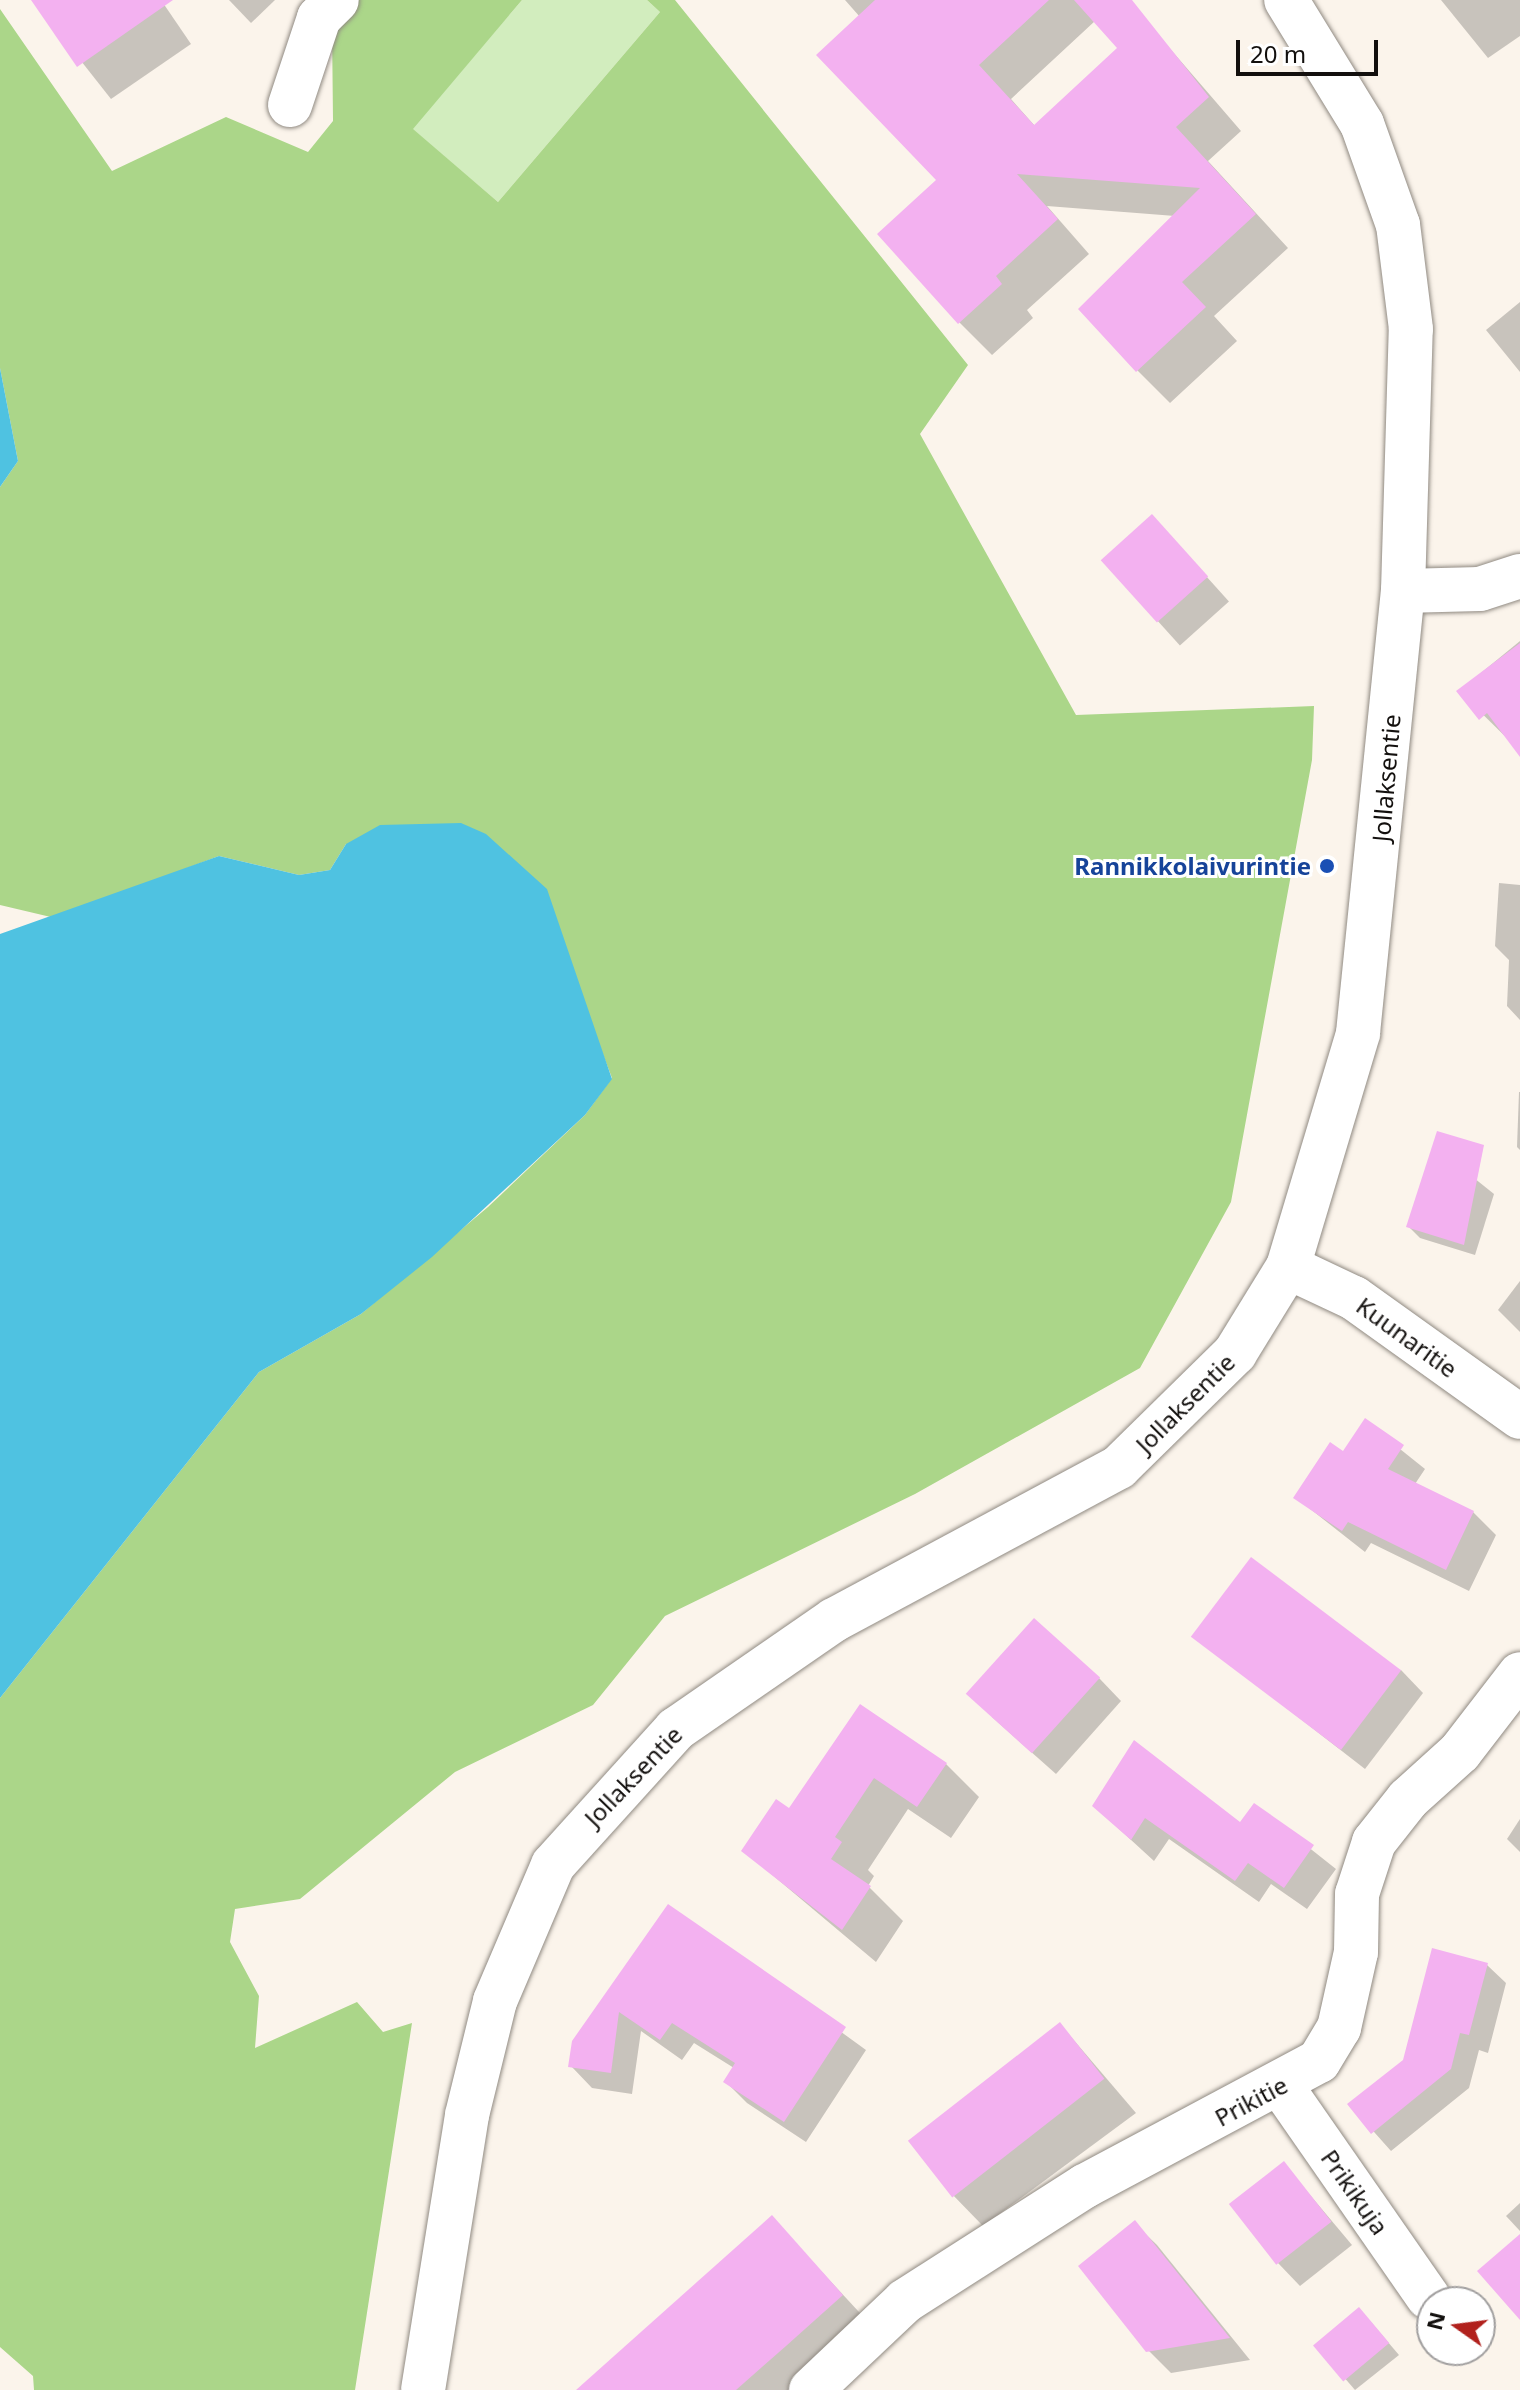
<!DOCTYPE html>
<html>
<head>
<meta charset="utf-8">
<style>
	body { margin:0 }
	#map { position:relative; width:1520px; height:2390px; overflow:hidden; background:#fbf4eb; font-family:"Noto Sans",sans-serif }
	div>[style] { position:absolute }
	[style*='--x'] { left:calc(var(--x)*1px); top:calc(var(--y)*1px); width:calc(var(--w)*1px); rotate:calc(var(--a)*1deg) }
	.green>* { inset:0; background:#d2edbe }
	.forest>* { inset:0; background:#abd689 }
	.water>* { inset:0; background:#4fc2e1 }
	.shadow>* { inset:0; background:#0003; transform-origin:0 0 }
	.building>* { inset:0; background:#f3b1f0; transform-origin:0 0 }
	.roads { filter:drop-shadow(0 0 2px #908a82) drop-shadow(0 0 2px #908a82) }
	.minor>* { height:44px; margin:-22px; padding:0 22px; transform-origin:22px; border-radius:22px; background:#fff }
	.major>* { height:44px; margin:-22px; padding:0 22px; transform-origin:22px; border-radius:22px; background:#fff }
	.dots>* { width:22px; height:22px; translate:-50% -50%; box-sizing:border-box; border:4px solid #fff; border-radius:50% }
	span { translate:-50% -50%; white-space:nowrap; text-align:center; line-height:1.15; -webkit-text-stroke:6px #fff; paint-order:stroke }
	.street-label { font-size:24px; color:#13100e }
	.transit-label { font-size:24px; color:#164399; font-weight:700 }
	.right { translate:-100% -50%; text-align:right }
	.north { position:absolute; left:1416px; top:2286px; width:80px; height:80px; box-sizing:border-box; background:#fff; border:2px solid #a19f9f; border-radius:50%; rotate:284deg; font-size:22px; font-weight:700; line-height:32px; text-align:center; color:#13100e }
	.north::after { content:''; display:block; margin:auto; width:28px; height:36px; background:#b1211d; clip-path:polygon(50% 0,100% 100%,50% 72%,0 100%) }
	.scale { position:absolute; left:1236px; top:40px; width:142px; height:36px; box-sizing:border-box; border:4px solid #13100e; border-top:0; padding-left:10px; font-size:24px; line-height:28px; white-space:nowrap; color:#13100e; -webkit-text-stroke:6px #fff; paint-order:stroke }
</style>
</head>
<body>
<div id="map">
	<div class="green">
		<div style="clip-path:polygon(522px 0,647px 0,660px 12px,498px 202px,412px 129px)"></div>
	</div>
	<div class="forest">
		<div style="clip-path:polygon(359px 0,522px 0,413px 129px,498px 202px,660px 12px,647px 0,675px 0,968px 365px,920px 434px,1076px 715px,1314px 706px,1312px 760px,1231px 1202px,1140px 1368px,915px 1494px,665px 1616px,593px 1705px,455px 1772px,300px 1899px,235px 1909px,230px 1942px,259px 1996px,255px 2048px,357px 2002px,383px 2032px,412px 2023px,355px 2390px,34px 2390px,33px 2376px,0 2347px,0 1698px,259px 1372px,361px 1314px,488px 1207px,585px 1115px,612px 1078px,588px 1015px,346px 844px,330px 870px,299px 875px,219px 856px,55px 918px,0 905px,0 487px,18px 461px,0 368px,0 9px,112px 171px,226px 117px,308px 152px,333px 121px,332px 27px)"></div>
	</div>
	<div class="water">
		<div style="clip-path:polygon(0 368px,18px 461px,0 487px)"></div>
		<div style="clip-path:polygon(461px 823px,486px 834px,547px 889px,612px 1079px,585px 1115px,432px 1257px,361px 1314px,259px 1372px,0 1698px,0 934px,219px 856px,299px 875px,330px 870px,346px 844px,380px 825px)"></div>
	</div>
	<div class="shadow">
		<div style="clip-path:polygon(33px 0,161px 0,191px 44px,111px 99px)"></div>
		<div style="clip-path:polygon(229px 0,275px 0,251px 23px)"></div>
		<div style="clip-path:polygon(evenodd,845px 0,1128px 0,1241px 131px,1208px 161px,1288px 248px,1214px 316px,1237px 341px,1170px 403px,1137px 370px,1175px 216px,1047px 206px,1089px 254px,1027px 310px,1033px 318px,992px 355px,959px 322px,939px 180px,860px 17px,845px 0,1095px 21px,1119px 48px,1035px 126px,1011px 99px,1095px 21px)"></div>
		<div style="clip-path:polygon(1441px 0,1520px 0,1520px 36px,1488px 58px)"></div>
		<div style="clip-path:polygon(1520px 302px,1520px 372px,1486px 330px)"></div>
		<div style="left:1152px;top:516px;width:115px;height:66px;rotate:48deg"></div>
		<div style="clip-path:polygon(1520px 641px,1520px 751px,1459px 691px)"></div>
		<div style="clip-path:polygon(1499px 883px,1520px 885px,1520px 1020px,1507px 1006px,1509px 960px,1495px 946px)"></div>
		<div style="clip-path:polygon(1519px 1092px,1520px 1092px,1520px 1150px,1517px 1147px)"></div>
		<div style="clip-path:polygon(1434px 1146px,1494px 1194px,1475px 1255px,1420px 1238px,1409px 1227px)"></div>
		<div style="clip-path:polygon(1520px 1281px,1520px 1332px,1498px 1310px)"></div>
		<div style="clip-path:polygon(1365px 1421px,1425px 1469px,1415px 1484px,1473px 1512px,1496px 1535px,1469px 1591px,1371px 1543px,1365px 1552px,1295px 1497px,1343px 1453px)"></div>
		<div style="clip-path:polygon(1200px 1641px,1401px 1670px,1423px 1693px,1365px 1769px)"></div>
		<div style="clip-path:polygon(1099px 1678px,1121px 1701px,1056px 1774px,992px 1717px)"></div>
		<div style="clip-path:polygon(860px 1707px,946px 1764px,979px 1797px,951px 1838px,908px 1809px,868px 1870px,874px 1876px,868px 1886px,903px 1921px,876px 1962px,744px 1851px,790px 1810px)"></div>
		<div style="clip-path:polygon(1255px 1805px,1336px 1869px,1307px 1909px,1271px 1884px,1259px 1902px,1169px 1839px,1154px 1861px,1094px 1806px,1241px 1825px)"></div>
		<div style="clip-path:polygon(1520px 1819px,1520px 1852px,1507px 1839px)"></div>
		<div style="clip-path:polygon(669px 1907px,866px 2050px,806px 2142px,747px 2103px,725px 2081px,734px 2068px,694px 2043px,682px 2060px,641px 2031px,632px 2094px,592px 2088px,571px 2066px)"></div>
		<div style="clip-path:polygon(1487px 1965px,1506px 1983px,1488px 2053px,1479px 2050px,1469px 2088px,1391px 2151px,1350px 2105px,1405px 2061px)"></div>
		<div style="clip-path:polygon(1060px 2024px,1136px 2113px,983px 2226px,950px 2192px)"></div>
		<div style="clip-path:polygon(1284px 2164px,1352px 2245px,1300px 2286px,1278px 2263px)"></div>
		<div style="clip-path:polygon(1520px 2203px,1520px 2231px,1506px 2216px)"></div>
		<div style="clip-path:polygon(772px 2218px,884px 2339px,826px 2390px,580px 2390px)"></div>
		<div style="clip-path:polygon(1134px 2223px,1157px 2245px,1250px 2360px,1171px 2373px,1148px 2350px)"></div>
		<div style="clip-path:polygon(1370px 2321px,1399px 2355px,1355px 2390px,1317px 2346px)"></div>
	</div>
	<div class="building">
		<div style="clip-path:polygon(31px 0,173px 0,77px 67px)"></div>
		<div style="clip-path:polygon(875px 0,1049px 0,979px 65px,1034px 125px,1117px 48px,1074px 0,1132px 0,1209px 97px,1176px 127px,1256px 214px,1182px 282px,1206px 307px,1136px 372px,1078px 309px,1200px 188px,1017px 174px,1058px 219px,996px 276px,1002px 284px,958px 324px,877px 234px,936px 180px,816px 55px)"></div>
		<div style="left:1152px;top:514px;width:84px;height:69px;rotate:48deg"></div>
		<div style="clip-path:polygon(1520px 643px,1520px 757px,1487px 713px,1479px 720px,1456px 691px)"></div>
		<div style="clip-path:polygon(1437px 1131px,1484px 1145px,1464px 1245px,1406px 1227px)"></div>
		<div style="clip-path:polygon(1365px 1418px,1404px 1445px,1388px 1469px,1474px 1511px,1446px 1570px,1348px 1522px,1342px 1531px,1293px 1498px,1330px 1442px,1343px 1451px)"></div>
		<div style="left:1251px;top:1557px;width:188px;height:100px;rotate:37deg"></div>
		<div style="left:1034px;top:1618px;width:89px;height:102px;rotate:42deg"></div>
		<div style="clip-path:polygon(860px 1704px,947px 1763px,917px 1807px,874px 1778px,835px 1837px,842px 1842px,831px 1859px,871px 1886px,842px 1930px,741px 1851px,776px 1799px,789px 1808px)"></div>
		<div style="clip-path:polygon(1134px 1740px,1240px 1822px,1254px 1803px,1314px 1845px,1284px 1888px,1248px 1863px,1235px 1881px,1145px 1818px,1131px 1840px,1092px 1806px)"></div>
		<div style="clip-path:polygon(668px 1904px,846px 2027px,784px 2122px,723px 2082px,735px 2063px,672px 2023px,660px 2040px,619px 2012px,611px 2073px,568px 2067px,572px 2041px)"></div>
		<div style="clip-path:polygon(1432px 1948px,1488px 1963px,1469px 2035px,1460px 2033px,1451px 2069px,1371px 2134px,1347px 2104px,1403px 2060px)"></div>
		<div style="left:1060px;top:2022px;width:72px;height:193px;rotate:52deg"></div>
		<div style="left:1284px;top:2161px;width:77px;height:70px;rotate:52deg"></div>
		<div style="clip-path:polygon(772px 2215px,843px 2295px,786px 2346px,736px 2390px,576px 2390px)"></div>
		<div style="clip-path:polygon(1135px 2220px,1230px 2338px,1146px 2352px,1078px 2266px)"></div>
		<div style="clip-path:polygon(1520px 2234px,1520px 2320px,1477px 2271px)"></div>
		<div style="left:1359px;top:2307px;width:47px;height:60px;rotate:50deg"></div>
	</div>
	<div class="roads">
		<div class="minor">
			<div style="--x:290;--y:105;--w:92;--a:-71.6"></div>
			<div style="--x:319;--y:18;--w:25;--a:-45"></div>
			<div style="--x:1403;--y:591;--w:77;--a:-1.5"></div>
			<div style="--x:1480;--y:589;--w:42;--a:-18"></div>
			<div style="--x:1288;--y:1267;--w:73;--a:25.2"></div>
			<div style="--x:1354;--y:1298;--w:204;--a:35.6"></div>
			<div style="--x:1282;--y:2087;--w:256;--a:55.2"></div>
			<div style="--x:811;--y:2390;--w:129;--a:-43.4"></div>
			<div style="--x:905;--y:2301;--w:214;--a:-32.6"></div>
			<div style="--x:1085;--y:2186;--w:265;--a:-28.1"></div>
			<div style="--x:1319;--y:2061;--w:39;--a:-59"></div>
			<div style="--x:1339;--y:2028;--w:78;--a:-77.4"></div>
			<div style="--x:1356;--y:1952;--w:58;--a:-89"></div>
			<div style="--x:1357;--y:1894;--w:55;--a:-71.9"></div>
			<div style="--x:1374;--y:1842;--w:55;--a:-51.7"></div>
			<div style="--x:1408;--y:1799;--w:70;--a:-42.1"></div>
			<div style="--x:1460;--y:1752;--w:98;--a:-52.4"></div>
		</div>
		<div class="major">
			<div style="--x:423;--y:2390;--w:278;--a:-80.9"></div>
			<div style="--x:467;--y:2115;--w:117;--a:-76.2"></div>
			<div style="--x:495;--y:2001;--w:148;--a:-66.9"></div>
			<div style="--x:553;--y:1865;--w:183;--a:-47.9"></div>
			<div style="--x:676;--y:1729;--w:192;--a:-34.6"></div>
			<div style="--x:834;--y:1620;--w:323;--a:-28.2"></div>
			<div style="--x:1119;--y:1467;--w:163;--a:-44.5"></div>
			<div style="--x:1235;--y:1353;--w:101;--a:-58.4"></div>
			<div style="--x:1288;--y:1267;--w:244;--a:-73.3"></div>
			<div style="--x:1358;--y:1033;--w:444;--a:-84.2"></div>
			<div style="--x:1403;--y:591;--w:262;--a:-88.3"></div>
			<div style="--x:1411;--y:329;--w:105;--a:-97.1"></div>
			<div style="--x:1398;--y:225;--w:107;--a:-109.6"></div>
			<div style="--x:1362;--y:124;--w:145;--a:-121.5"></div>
		</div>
	</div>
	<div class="dots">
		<div style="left:1327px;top:866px;background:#1a4fb4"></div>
	</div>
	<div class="street-label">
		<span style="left:1386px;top:778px;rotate:-85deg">Jollaksentie</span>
		<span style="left:1407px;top:1337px;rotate:36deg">Kuunaritie</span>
		<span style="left:1185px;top:1403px;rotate:-45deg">Jollaksentie</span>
		<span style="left:633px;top:1776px;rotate:-46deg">Jollaksentie</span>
		<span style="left:1251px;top:2101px;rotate:-28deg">Prikitie</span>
		<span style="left:1355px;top:2192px;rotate:55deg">Prikikuja</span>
	</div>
	<div class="transit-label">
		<span class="right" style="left:1311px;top:866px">Rannikkolaivurintie</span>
	</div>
	<div class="north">N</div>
	<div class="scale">20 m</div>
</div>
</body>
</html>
